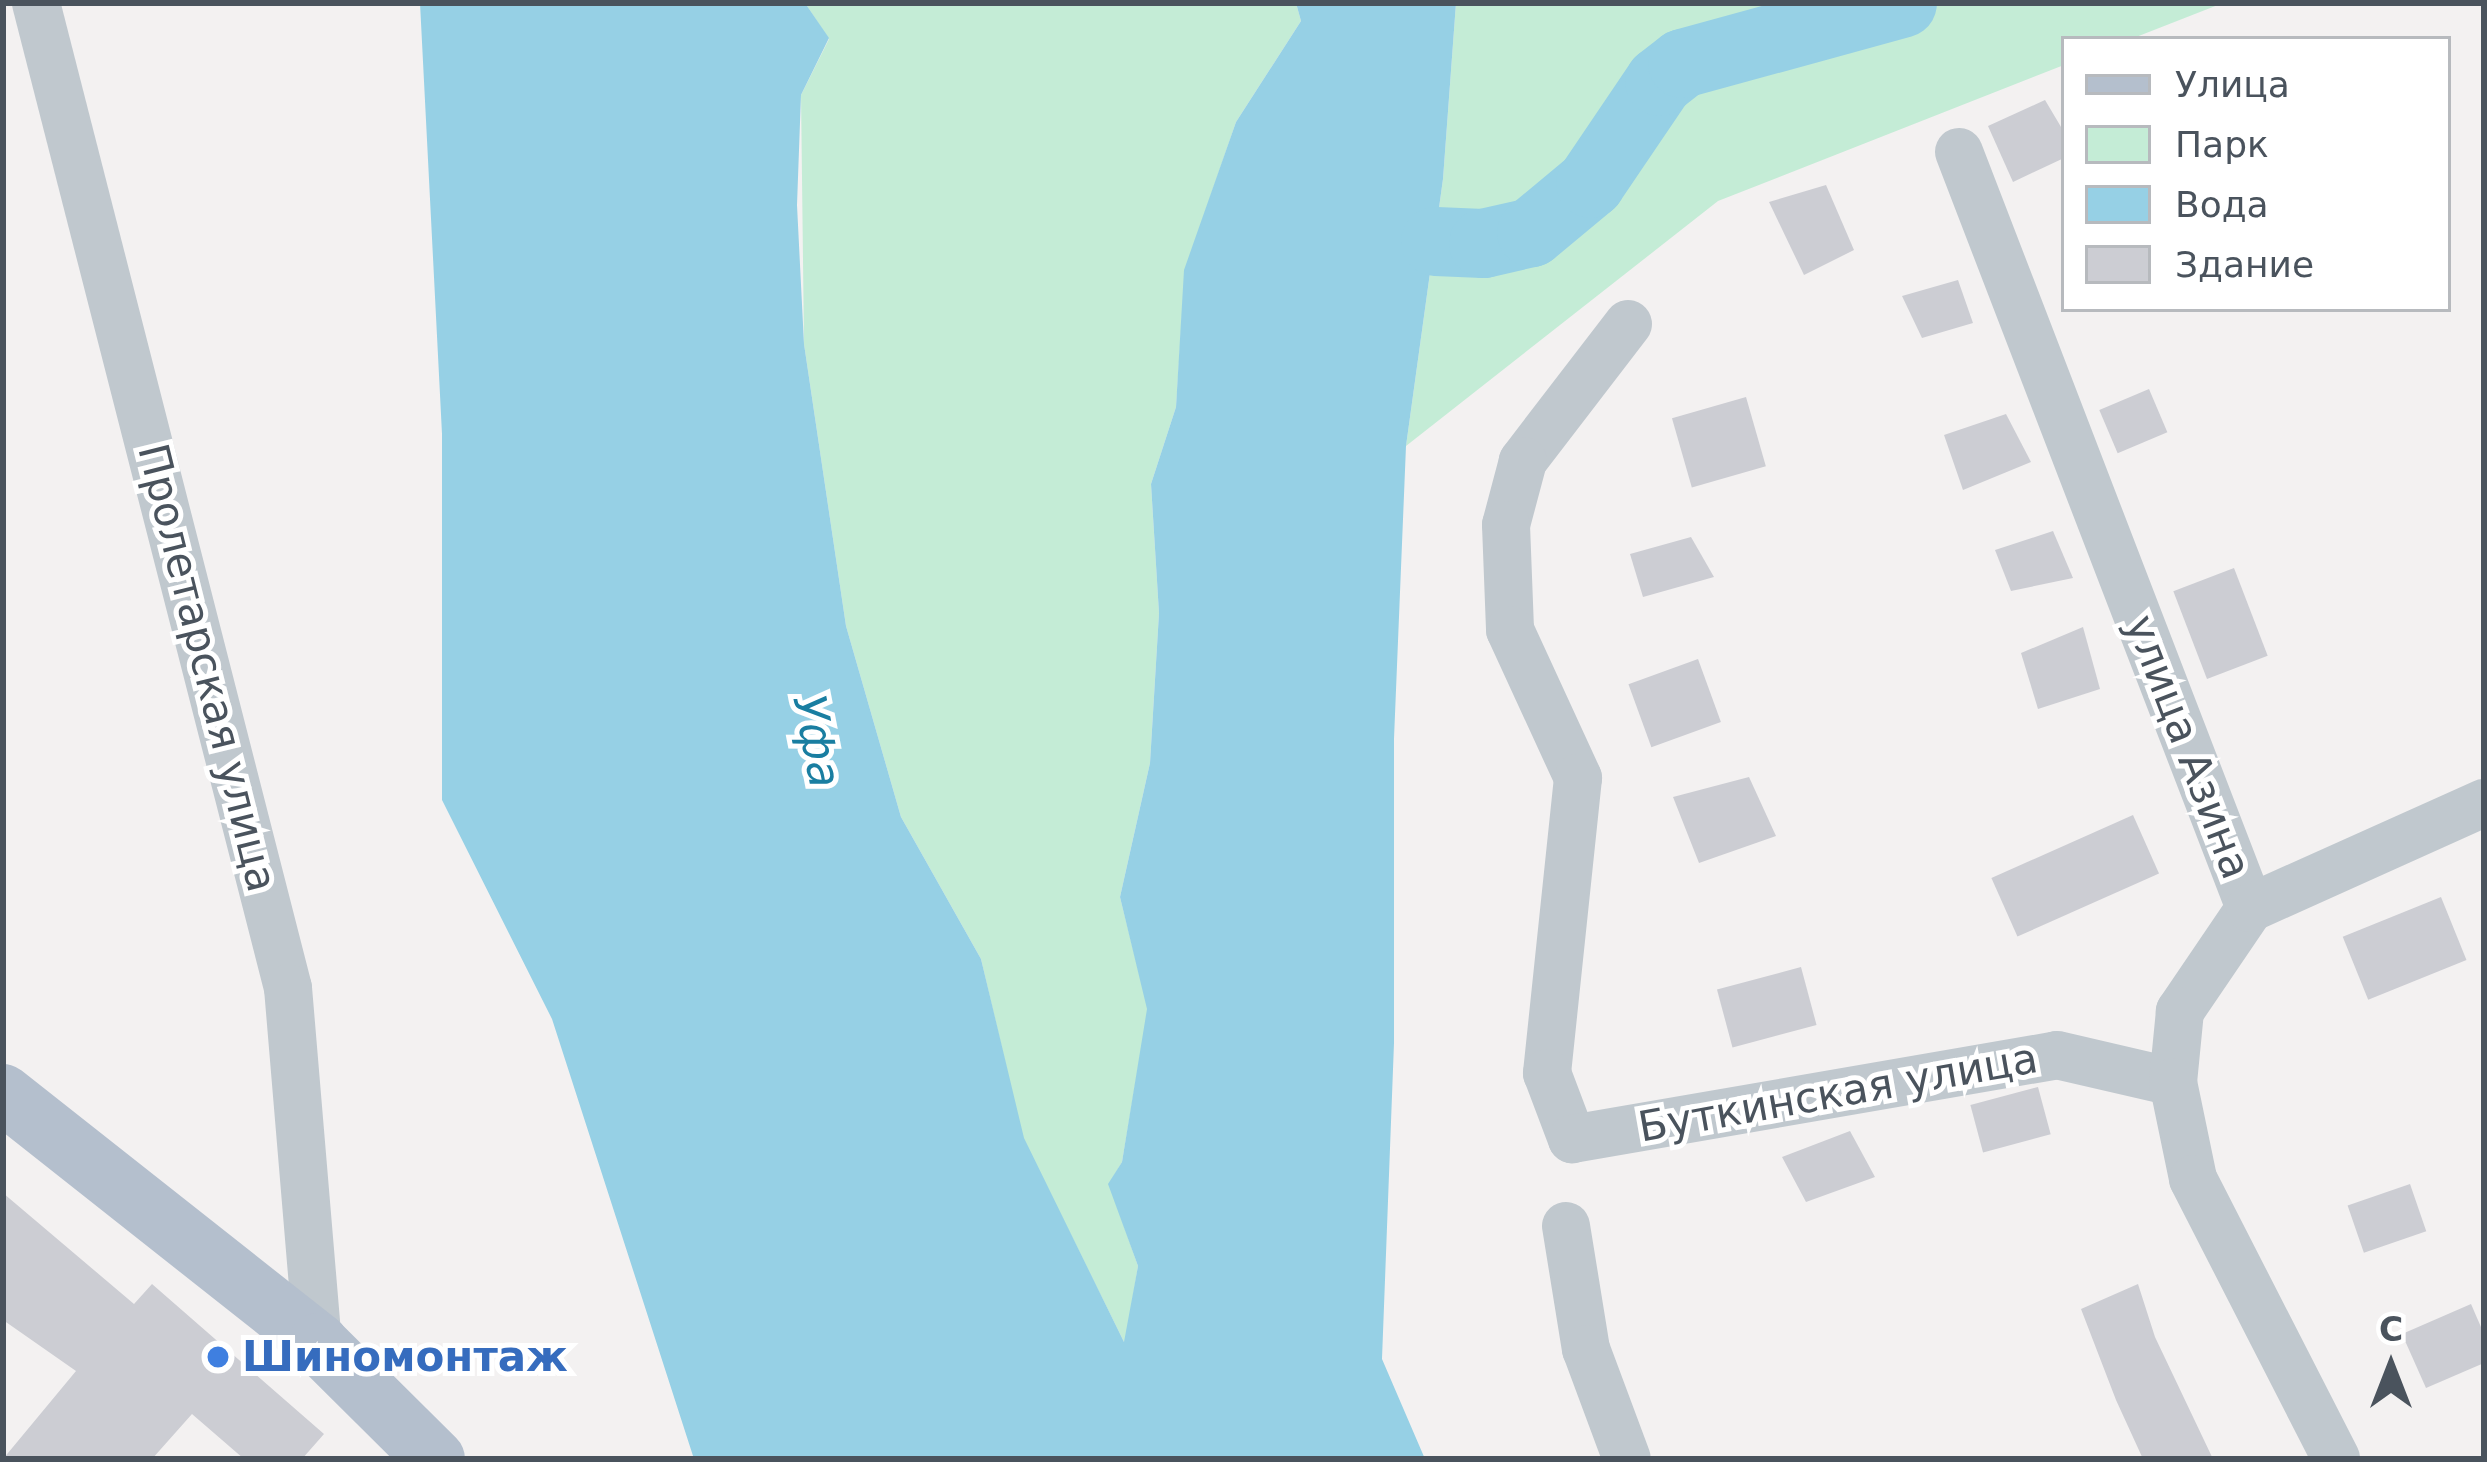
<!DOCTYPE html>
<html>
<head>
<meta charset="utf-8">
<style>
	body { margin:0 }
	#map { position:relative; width:2487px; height:1462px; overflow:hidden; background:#f3f1f1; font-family:"DejaVu Sans",sans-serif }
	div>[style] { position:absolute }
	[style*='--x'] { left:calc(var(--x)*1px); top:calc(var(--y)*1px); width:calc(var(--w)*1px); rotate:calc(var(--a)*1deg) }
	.green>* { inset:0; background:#c4ecd6 }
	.water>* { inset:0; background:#96d0e5 }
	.river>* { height:69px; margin:-34.5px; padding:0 34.5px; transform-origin:34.5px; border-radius:34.5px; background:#96d0e5 }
	.building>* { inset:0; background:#cccdd3; transform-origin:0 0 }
	.minor>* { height:48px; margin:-24px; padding:0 24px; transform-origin:24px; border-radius:24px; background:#c0c8ce }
	.major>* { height:60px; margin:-30px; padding:0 30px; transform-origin:30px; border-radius:30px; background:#b4bfcd }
	.dots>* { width:33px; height:33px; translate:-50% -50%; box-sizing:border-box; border:6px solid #fff; border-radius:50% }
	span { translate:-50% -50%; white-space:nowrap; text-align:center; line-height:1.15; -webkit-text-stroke:10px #fff; paint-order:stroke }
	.street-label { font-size:42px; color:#4a535d }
	.shop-label { font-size:42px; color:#366cbe; font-weight:700 }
	.left { translate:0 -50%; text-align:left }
	.water-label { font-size:45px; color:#197ea1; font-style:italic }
	.frame { position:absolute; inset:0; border:6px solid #4a535d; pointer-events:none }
	.legend { position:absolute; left:2061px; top:36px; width:390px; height:276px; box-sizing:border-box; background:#fff; border:3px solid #b7babe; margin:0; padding:15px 21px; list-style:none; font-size:36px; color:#4a535d }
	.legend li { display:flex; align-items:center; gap:24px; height:60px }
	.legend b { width:60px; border:3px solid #b7babe }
	.north { position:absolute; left:2331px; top:1306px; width:120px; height:120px; -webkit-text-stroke:9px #fff; paint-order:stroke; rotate:0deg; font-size:33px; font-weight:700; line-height:48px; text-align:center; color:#4a535d }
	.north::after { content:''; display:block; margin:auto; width:42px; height:54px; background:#4a535d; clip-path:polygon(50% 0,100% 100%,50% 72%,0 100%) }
</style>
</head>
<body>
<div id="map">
	<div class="green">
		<div style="clip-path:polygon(805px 3px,1296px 3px,1301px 21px,1236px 122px,1185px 270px,1176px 407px,1151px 484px,1159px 613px,1150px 763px,1120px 897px,1148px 1009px,1122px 1162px,1109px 1184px,1138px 1266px,1125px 1344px,1023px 1138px,981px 959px,901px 817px,846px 626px,804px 344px,801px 95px,829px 39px)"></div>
		<div style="clip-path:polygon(1456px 3px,2223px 3px,2131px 39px,2064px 39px,2064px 65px,1718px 201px,1406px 446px,1443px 179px)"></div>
	</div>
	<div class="water">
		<div style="clip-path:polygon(420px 3px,805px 3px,829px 38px,801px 95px,797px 205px,804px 344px,846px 626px,901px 817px,981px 959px,1024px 1138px,1124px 1342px,1138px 1266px,1108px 1184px,1122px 1162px,1147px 1009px,1120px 897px,1150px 763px,1159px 613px,1151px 484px,1176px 407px,1184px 270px,1236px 122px,1301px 21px,1296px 3px,1456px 3px,1443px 179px,1406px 446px,1394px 739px,1394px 1043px,1382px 1359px,1425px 1459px,694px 1459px,552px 1019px,442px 800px,442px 434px)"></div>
	</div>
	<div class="river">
		<div style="--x:1435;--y:241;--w:48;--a:2.4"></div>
		<div style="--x:1483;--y:243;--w:49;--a:-12.9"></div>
		<div style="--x:1531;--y:232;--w:77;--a:-39.7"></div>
		<div style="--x:1590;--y:183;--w:123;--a:-55.9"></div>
		<div style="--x:1659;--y:81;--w:29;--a:-38"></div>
		<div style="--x:1682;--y:63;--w:228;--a:-15.3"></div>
	</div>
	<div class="building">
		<div style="clip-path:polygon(2045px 100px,2064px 132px,2064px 158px,2013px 182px,1988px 126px)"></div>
		<div style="clip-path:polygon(1826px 185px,1854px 250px,1804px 275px,1769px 202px)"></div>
		<div style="clip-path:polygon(1958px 280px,1973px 323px,1922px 338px,1902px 296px)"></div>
		<div style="left:2149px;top:389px;width:47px;height:54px;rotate:67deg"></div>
		<div style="left:1746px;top:397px;width:72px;height:77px;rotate:74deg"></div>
		<div style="clip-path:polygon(2006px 414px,2031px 462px,1963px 490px,1944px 435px)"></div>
		<div style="clip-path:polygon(2053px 531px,2073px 578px,2011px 591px,1995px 550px)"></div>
		<div style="clip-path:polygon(1691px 537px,1714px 577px,1643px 597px,1630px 554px)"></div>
		<div style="left:2234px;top:568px;width:94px;height:65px;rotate:69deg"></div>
		<div style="clip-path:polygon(2083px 627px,2100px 689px,2038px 709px,2021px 653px)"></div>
		<div style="left:1698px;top:659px;width:67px;height:74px;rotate:70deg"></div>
		<div style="clip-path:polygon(1749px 777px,1776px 836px,1699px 863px,1673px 797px)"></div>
		<div style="left:2133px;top:815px;width:64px;height:155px;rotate:66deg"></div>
		<div style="left:2441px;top:897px;width:68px;height:106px;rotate:68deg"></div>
		<div style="left:1801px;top:967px;width:60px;height:87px;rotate:75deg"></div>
		<div style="left:2038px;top:1087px;width:49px;height:70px;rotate:75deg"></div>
		<div style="clip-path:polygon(1850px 1131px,1875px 1177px,1806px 1202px,1782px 1157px)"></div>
		<div style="left:2410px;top:1184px;width:50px;height:66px;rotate:71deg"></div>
		<div style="clip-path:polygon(3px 1193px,134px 1304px,152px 1284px,324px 1434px,302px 1459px,244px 1459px,192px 1414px,152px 1459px,3px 1459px,76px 1371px,3px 1320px)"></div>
		<div style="clip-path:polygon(2138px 1284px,2155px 1337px,2213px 1459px,2143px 1459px,2116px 1400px,2081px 1309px)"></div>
		<div style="clip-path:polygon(2471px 1304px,2484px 1334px,2484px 1363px,2426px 1388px,2402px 1334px)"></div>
	</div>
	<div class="minor">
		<div style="--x:36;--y:3;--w:1017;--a:75.65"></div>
		<div style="--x:288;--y:988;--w:356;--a:85.2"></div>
		<div style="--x:1959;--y:152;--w:810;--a:68.95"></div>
		<div style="--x:1628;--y:324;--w:173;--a:127.5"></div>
		<div style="--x:1523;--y:461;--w:66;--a:104.9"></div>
		<div style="--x:1506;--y:525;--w:105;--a:87.8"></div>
		<div style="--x:1510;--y:630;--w:163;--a:65.3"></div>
		<div style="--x:1578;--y:778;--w:297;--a:96"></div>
		<div style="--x:1547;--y:1073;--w:71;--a:69.3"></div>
		<div style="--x:1572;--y:1139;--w:492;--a:-9.8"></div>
		<div style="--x:2057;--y:1055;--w:119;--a:13.1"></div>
		<div style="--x:2250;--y:908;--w:125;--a:124.2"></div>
		<div style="--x:2180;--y:1011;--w:71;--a:95.6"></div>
		<div style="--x:2173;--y:1082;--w:99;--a:78.3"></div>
		<div style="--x:2193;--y:1179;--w:314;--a:62.9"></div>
		<div style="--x:2250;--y:908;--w:256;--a:-24.2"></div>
		<div style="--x:1566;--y:1226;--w:125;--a:80.8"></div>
		<div style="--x:1586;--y:1349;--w:117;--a:69.6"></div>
	</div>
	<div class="major">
		<div style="--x:3;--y:1094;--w:402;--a:38.3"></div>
		<div style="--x:318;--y:1343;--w:165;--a:44.8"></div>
	</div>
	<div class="dots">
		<div style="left:218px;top:1357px;background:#3f7fe0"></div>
	</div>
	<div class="street-label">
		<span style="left:207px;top:668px;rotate:76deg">Пролетарская улица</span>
		<span style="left:2188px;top:747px;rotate:69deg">улица Азина</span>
		<span style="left:1838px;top:1093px;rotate:-10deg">Буткинская улица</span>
	</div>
	<div class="shop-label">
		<span class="left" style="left:242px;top:1357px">Шиномонтаж</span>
	</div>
	<div class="water-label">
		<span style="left:817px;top:741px;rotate:79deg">Уфа</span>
	</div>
	<div class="frame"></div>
	<ul class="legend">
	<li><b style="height:15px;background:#b4bfcd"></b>Улица</li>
	<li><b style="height:33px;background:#c4ecd6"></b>Парк</li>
	<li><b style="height:33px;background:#96d0e5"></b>Вода</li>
	<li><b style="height:33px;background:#cccdd3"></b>Здание</li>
	</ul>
	<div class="north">С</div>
</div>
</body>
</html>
